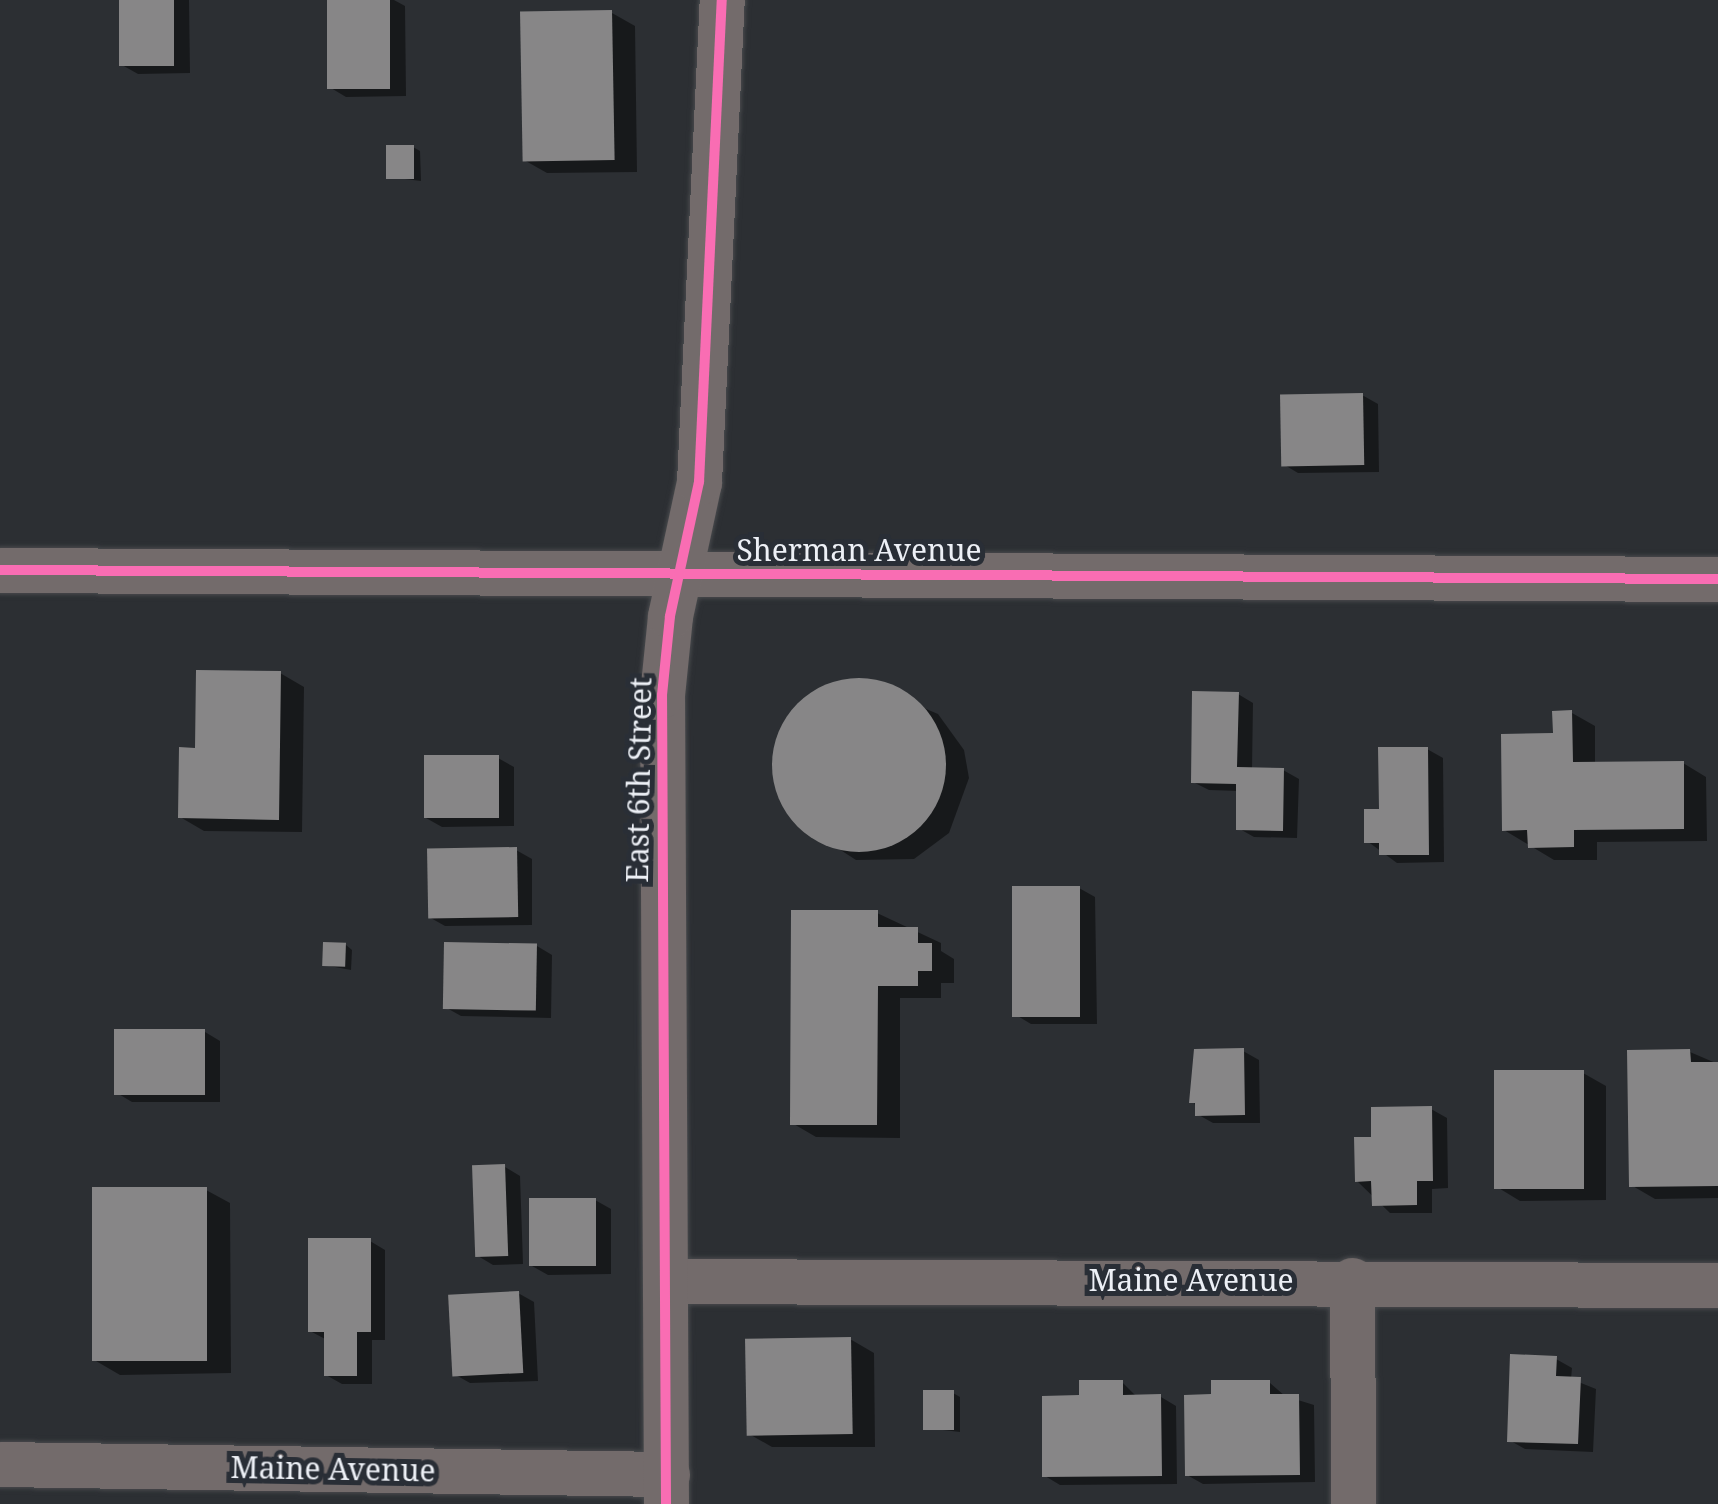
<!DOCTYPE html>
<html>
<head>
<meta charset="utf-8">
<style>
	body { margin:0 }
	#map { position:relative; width:1718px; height:1504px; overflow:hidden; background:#2c2f33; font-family:"Noto Serif",serif }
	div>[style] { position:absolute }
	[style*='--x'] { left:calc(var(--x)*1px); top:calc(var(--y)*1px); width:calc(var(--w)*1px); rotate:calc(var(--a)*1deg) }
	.shadow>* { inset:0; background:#0007 }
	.building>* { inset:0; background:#878687; transform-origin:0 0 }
	.round { border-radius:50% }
	.roads { filter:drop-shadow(0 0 2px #484a4d) drop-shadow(0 0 2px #484a4d) }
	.minor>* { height:45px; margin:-22.5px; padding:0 22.5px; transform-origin:22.5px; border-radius:22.5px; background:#736b6b }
	.cycleway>* { height:10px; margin:-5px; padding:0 5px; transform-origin:5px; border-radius:5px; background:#f96db3 }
	span { translate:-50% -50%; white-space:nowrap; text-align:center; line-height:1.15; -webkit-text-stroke:10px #292e36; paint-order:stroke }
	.street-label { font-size:30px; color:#edf0f6 }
</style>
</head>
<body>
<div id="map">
	<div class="shadow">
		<div style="clip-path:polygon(121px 0,189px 0,190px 73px,138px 74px,122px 65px)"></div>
		<div style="clip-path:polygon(330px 0,394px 0,405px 6px,406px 96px,346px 97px,331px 88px)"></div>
		<div style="clip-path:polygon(612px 13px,635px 26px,637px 172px,547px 173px,524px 160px)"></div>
		<div style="clip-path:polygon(413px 147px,420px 151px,421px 181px,389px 177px)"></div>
		<div style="clip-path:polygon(1362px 395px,1378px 404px,1379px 472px,1298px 473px,1283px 464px)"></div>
		<div style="clip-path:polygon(280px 673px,304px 687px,302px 832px,204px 831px,180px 817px)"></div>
		<div style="clip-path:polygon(858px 680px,938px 714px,964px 750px,969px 778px,949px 833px,914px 859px,856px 860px,794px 820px,779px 795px,778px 737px,804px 701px)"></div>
		<div style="clip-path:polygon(1238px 694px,1253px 703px,1252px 770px,1283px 770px,1299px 779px,1297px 838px,1254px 837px,1238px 828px,1239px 791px,1209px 790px,1193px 782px)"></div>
		<div style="clip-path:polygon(1572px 713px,1595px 726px,1595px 764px,1683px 763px,1706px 777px,1707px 841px,1597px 842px,1597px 860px,1554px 860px,1504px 830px)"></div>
		<div style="clip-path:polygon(1427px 749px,1443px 758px,1444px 862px,1397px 863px,1367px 841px)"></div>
		<div style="clip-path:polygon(498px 758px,514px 767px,514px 826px,442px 827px,426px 818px)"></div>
		<div style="clip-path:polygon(516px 850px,532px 859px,532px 925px,445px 926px,429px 917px)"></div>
		<div style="clip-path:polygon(1079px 888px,1095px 897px,1097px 1024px,1031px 1024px,1016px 1015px)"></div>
		<div style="clip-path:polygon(877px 913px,941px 943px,941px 951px,954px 959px,954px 983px,941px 983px,941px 998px,900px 998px,900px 1138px,816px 1137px,792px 1123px)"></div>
		<div style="clip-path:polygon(346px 945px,352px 950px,351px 970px,324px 965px)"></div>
		<div style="clip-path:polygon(537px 946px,552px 955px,551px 1018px,461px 1016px,445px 1007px)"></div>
		<div style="clip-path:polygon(205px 1032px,220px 1041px,220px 1102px,132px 1102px,117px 1093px)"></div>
		<div style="clip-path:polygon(1243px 1051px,1259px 1060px,1260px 1123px,1213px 1123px,1197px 1114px,1192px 1093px)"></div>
		<div style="clip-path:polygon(1690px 1052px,1718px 1064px,1718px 1198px,1655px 1199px,1631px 1185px)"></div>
		<div style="clip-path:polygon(1583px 1073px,1606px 1086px,1606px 1200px,1520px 1201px,1497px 1187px)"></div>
		<div style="clip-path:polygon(1431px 1109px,1447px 1118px,1448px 1188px,1432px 1189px,1432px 1213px,1390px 1213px,1357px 1181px,1374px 1140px)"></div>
		<div style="clip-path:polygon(505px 1167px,520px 1176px,523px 1264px,493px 1265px,478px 1256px)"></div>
		<div style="clip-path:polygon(206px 1190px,230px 1203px,231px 1373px,120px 1375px,96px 1361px)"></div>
		<div style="clip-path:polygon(595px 1200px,611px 1209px,611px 1274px,548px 1275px,532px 1266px)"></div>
		<div style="clip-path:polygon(370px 1241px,385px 1250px,385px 1340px,372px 1340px,372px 1384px,342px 1384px,326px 1375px,327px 1340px,310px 1331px)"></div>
		<div style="clip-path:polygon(518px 1293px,534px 1302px,538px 1381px,470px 1383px,454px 1374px)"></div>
		<div style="clip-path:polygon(850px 1339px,874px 1353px,875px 1447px,772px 1447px,749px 1434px)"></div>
		<div style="clip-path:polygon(1556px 1359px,1572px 1368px,1571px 1379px,1596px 1389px,1593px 1452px,1525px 1449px,1509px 1440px)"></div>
		<div style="clip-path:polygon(1122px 1382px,1137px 1397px,1161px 1397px,1176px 1406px,1177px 1484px,1060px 1485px,1045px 1476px,1081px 1397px)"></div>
		<div style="clip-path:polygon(1269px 1382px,1285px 1396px,1314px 1405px,1315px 1482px,1203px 1484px,1187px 1475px,1214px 1397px)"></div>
		<div style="clip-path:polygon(953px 1393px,960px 1397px,960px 1432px,926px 1428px)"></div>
	</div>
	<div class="building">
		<div style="left:119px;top:0;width:55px;height:66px"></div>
		<div style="left:327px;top:0;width:63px;height:89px"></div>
		<div style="left:612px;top:10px;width:150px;height:92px;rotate:89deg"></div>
		<div style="left:386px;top:145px;width:28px;height:34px"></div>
		<div style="left:1363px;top:393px;width:72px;height:83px;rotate:89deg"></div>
		<div style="clip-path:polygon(196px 670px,281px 671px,279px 820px,178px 818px,179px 747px,195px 748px)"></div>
		<div class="round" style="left:772px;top:678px;width:174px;height:174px"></div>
		<div style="clip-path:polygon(1192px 691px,1239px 692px,1237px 767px,1284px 768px,1283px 831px,1236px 830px,1236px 784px,1191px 783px)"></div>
		<div style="clip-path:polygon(1572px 710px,1573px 762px,1684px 761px,1684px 829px,1574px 830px,1574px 847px,1528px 848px,1527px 830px,1502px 831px,1501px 734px,1553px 733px,1552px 711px)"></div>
		<div style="clip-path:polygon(1378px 747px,1428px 747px,1429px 855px,1379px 855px,1379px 843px,1364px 843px,1364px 809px,1379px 809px)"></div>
		<div style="left:499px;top:755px;width:63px;height:75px;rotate:90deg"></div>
		<div style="left:517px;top:847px;width:70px;height:90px;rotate:89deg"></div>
		<div style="left:1012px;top:886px;width:68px;height:131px"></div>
		<div style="clip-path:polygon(791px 910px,878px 910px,878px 927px,918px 927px,918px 943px,932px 943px,932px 971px,918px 971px,918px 986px,878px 986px,877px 1125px,790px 1125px)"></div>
		<div style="left:323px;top:942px;width:23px;height:24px;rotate:2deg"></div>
		<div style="left:444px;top:942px;width:93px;height:67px;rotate:1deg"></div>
		<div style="left:114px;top:1029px;width:91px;height:66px"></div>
		<div style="clip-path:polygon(1244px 1048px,1245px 1115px,1195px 1116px,1195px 1103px,1189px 1103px,1194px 1049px)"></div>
		<div style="clip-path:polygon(1690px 1049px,1691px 1062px,1718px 1062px,1718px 1186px,1629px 1187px,1627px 1050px)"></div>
		<div style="left:1494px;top:1070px;width:90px;height:119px"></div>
		<div style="clip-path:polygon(1432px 1106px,1433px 1181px,1417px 1181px,1417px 1205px,1372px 1206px,1371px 1181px,1355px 1182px,1354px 1137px,1371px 1137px,1371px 1107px)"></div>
		<div style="left:505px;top:1164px;width:92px;height:33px;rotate:88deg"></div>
		<div style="left:207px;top:1187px;width:174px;height:115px;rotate:90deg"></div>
		<div style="left:596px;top:1198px;width:68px;height:67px;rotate:90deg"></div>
		<div style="clip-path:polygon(308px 1238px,371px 1238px,371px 1332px,357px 1332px,357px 1376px,324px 1376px,324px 1332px,308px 1332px)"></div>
		<div style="left:519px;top:1291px;width:82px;height:71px;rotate:87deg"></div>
		<div style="left:851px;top:1337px;width:97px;height:106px;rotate:89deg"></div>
		<div style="clip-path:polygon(1510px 1354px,1557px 1356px,1556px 1376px,1581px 1377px,1578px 1444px,1507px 1442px)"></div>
		<div style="clip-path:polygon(1079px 1380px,1123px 1380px,1123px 1395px,1161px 1394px,1162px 1476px,1042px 1477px,1042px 1396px,1079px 1395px)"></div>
		<div style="clip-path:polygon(1211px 1380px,1270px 1380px,1270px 1394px,1299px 1394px,1300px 1475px,1185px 1476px,1184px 1395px,1211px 1394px)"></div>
		<div style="left:954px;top:1390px;width:40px;height:31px;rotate:90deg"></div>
	</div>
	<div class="roads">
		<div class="minor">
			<div style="--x:0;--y:570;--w:1718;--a:0.3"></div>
			<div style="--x:1352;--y:1280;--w:224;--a:89.7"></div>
			<div style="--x:665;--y:1281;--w:1053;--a:0.22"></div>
			<div style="--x:0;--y:1464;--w:667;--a:0.86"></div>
			<div style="--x:666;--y:1504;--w:809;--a:-90.28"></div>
			<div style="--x:662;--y:695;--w:79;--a:-84.2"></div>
			<div style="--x:670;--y:616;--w:137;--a:-77.8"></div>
			<div style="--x:699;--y:482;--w:483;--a:-87.3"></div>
		</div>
	</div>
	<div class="cycleway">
		<div style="--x:0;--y:570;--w:1718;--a:0.3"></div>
		<div style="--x:666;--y:1504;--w:809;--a:-90.28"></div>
		<div style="--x:662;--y:695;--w:79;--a:-84.2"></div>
		<div style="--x:670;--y:616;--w:137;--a:-77.8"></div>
		<div style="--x:699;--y:482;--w:483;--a:-87.3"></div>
	</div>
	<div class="street-label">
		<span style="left:859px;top:550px">Sherman Avenue</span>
		<span style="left:639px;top:780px;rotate:-89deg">East 6th Street</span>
		<span style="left:1191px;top:1280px">Maine Avenue</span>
		<span style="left:333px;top:1469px;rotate:1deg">Maine Avenue</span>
	</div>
</div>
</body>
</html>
